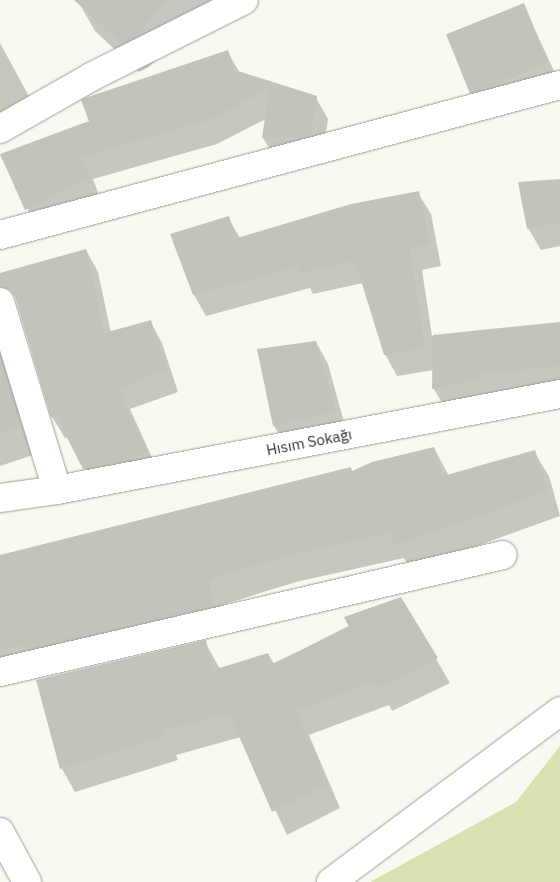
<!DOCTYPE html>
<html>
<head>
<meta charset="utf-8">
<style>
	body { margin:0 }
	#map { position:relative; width:560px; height:882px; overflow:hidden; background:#f8faf1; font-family:"IBM Plex Sans",sans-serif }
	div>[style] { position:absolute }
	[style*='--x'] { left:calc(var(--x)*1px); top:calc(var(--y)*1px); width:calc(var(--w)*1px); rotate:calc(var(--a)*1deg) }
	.green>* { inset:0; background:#d8e1b1 }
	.shadow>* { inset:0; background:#0003 }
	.building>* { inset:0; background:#c2c4bc; transform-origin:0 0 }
	.roads { filter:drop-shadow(0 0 1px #9d9e96) drop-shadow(0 0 1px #9d9e96) }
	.street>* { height:28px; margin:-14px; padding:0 14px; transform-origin:14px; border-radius:14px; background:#fff }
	span { translate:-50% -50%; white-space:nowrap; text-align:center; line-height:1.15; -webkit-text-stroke:4.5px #fff; paint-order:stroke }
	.street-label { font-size:15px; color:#2e2e2b }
</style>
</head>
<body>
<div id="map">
	<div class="green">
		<div style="clip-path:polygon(560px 746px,560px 882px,370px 882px,516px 802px)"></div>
	</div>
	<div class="shadow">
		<div style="clip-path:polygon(82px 0,212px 0,149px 67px,139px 72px,95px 31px,79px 3px)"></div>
		<div style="clip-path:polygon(523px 4px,560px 84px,483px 113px,470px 92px,447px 34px)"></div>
		<div style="clip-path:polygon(0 43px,32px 102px,0 119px)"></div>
		<div style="clip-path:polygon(227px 51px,240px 73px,316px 98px,328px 119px,322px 157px,276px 159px,263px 138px,266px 119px,217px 144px,93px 179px,101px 200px,39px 231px,0 155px,91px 122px)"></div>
		<div style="clip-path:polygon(560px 181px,560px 246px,541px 250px,528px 228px)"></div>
		<div style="clip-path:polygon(418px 193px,431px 214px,441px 266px,422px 270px,432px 336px,560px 324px,560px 388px,446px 410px,434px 389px,434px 370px,397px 376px,385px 354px,363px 283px,313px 294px,310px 288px,206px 316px,194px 295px,172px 235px,228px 218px,240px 238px)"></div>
		<div style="clip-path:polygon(86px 250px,98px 272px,111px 333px,150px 321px,162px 343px,178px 392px,130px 409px,159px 473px,96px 490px,68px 437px,65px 438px,52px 417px,10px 272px)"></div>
		<div style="clip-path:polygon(316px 342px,328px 364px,347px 433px,287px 447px,274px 426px,259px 350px)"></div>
		<div style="clip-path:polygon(0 344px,36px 454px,0 466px)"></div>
		<div style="clip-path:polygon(434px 448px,449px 476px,534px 452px,549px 476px,560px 516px,411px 570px,404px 558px,296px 582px,222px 605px,227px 628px,0 677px,0 557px,351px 469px,353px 472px)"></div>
		<div style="clip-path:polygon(401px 599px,450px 683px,392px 711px,389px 705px,309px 735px,340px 808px,287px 835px,241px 737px,176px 755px,178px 760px,75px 792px,62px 769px,38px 681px,205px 642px,220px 669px,268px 654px,274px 664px)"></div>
	</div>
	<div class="building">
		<div style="clip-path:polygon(74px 0,169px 0,133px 39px,122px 44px)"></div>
		<div style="left:524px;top:3px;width:64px;height:84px;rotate:68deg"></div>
		<div style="clip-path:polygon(228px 50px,235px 70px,317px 96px,310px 136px,262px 138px,269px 89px,204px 123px,202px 121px,82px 158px,90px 178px,25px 210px,0 154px,89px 121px,81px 100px,85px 98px)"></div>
		<div style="clip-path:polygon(560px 179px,560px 222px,527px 229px,518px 182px)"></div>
		<div style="clip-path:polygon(419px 191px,430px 244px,410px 249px,425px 348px,384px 355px,355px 261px,299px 273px,298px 267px,193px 295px,170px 234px,229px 216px,237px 238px,351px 204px)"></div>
		<div style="clip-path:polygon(86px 249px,104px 333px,151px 320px,167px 370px,119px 388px,147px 452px,126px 461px,83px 469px,56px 416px,51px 417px,15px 297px,10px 290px,0 287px,0 273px)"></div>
		<div style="clip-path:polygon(560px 322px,560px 366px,478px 374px,478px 379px,432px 389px,433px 335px)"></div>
		<div style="clip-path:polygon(316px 341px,336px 412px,273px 426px,257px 349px)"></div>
		<div style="clip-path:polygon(0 356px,22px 427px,0 434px)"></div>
		<div style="clip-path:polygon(434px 447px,443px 476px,535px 450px,548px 491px,395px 546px,390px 533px,282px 557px,209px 580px,214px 603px,198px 610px,28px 649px,27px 645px,0 650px,0 555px,351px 467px,352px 471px,372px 462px)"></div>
		<div style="clip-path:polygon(401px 597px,438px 658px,378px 688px,375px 681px,297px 711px,328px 784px,272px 812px,229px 713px,164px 731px,165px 736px,60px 769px,36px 680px,206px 640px,213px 670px,268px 653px,272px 664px,349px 627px,344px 617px)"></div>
	</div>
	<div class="roads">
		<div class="street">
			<div style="--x:0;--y:129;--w:105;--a:-29.7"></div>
			<div style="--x:91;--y:77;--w:171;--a:-26.7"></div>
			<div style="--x:0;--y:235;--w:580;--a:-15"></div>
			<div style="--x:0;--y:302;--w:196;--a:73.1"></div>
			<div style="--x:57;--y:490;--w:58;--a:172"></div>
			<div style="--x:57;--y:490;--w:512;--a:-10.81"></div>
			<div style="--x:0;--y:672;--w:516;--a:-13.09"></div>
			<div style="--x:0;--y:832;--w:57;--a:61.6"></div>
			<div style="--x:331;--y:882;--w:286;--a:-36.7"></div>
		</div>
	</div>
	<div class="street-label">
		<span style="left:309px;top:442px;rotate:-11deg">Hısım Sokağı</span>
	</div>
</div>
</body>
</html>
